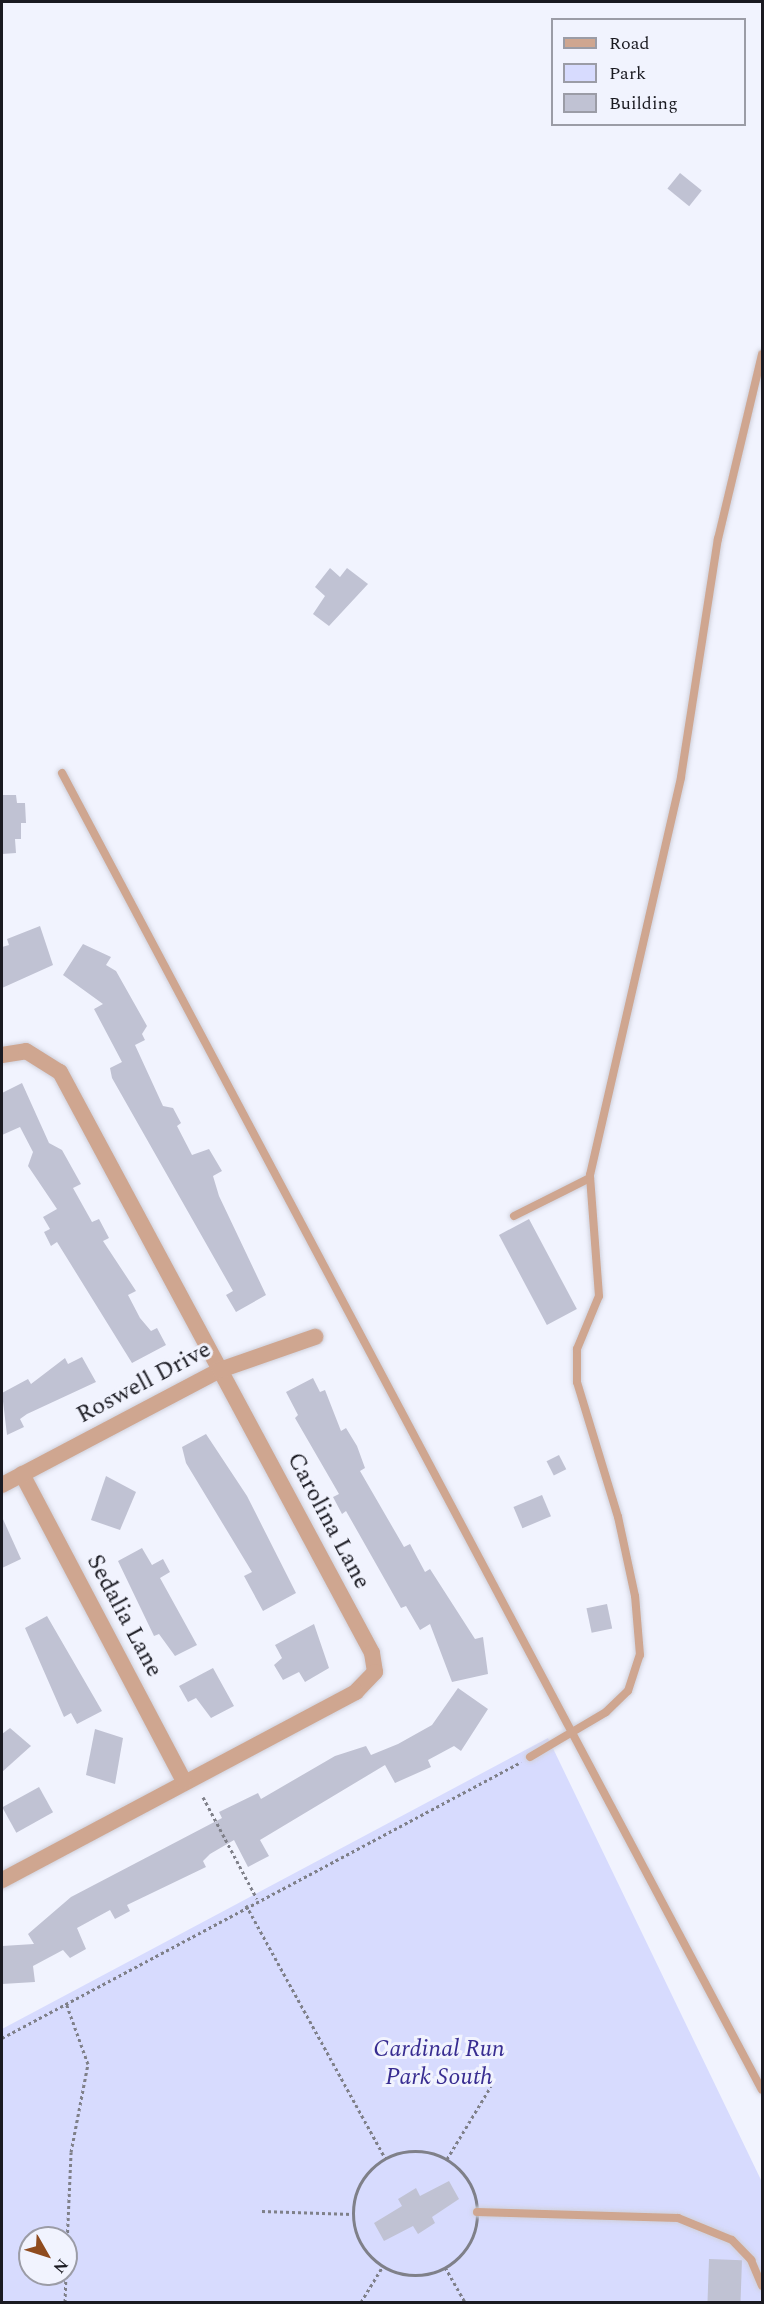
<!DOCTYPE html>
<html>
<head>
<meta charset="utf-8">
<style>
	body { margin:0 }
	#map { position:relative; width:764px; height:2304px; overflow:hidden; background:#f1f3fe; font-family:Spectral,serif }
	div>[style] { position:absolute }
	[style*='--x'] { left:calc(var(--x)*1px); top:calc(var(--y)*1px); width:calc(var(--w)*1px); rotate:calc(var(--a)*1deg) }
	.green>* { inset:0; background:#d7dbfe }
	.building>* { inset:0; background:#c0c2d3; transform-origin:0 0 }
	.path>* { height:3px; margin-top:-1.5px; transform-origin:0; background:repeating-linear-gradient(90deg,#7f8089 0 3px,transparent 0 6px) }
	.path>.ring { margin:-1.5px; padding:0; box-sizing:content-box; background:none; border:3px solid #7f8089; border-radius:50% }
	.roads { filter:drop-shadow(0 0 2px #cfd0db) drop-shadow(0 0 2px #cfd0db) }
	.lane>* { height:8px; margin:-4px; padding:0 4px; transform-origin:4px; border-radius:4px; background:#cfa690 }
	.street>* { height:16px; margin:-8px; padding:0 8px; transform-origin:8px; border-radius:8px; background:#cfa690 }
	span { translate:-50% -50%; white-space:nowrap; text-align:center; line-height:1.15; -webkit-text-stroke:6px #f1f3fe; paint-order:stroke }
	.street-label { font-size:24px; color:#1a1a21 }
	.park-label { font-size:24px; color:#382d91; font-style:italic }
	.frame { position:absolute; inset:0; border:3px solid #1a1a21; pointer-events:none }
	.legend { position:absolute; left:551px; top:18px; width:195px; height:108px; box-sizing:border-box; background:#f1f3fe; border:2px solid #9b9ca6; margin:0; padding:8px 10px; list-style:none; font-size:18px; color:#1a1a21 }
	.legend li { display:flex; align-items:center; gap:12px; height:30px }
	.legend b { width:30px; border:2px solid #9b9ca6 }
	.north { position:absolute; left:18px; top:2226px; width:60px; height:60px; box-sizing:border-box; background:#f1f3fe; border:2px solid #9b9ca6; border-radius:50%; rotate:129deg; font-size:16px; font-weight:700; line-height:24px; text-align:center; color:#1a1a21 }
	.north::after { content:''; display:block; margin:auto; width:21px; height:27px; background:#8f4b1f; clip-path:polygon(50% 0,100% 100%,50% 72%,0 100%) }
</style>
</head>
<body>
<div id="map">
	<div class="green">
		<div style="clip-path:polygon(evenodd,548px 1738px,762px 2182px,762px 2302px,2px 2302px,2px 2029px,548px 1738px,30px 2238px,66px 2238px,66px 2274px,30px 2274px,30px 2238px)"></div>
	</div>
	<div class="building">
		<div style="left:680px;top:173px;width:28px;height:20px;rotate:39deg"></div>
		<div style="clip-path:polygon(330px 568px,340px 577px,347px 568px,368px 584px,329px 626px,313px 614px,325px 596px,315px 587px)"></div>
		<div style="clip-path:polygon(2px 795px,16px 795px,17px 803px,25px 803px,26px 823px,21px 823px,21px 839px,15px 839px,16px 853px,2px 854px)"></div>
		<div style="clip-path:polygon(40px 926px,53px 965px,2px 988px,2px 947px,9px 945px,7px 939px)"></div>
		<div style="clip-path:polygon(83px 944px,111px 957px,106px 965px,116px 971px,147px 1026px,142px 1034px,145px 1040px,135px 1045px,163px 1106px,173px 1108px,181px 1123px,177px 1126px,192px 1155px,209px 1149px,222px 1171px,213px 1176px,219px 1196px,266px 1295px,236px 1312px,226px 1295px,233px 1291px,112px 1078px,110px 1068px,122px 1062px,94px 1009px,103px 1004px,63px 975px)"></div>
		<div style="clip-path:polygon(22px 1083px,49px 1143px,62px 1150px,81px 1184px,73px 1188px,92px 1222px,99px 1219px,109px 1238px,103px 1241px,136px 1291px,128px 1295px,140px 1318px,151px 1331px,157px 1328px,166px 1345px,132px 1363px,57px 1242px,51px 1246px,44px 1232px,50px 1229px,43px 1217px,57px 1209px,28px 1166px,33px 1152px,20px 1127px,2px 1135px,2px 1093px)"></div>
		<div style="left:529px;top:1219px;width:102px;height:34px;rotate:62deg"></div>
		<div style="clip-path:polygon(82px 1357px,96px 1382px,27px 1414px,20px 1419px,24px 1427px,7px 1435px,2px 1393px,28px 1379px,31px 1384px,65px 1358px,68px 1364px)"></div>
		<div style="clip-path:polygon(313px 1378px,320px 1392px,325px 1390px,341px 1431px,346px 1428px,357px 1446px,365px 1468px,360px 1471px,404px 1547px,410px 1544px,425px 1572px,430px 1569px,475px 1639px,483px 1637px,488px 1674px,452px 1682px,430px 1624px,420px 1630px,406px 1606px,401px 1608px,346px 1511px,342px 1514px,333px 1497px,339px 1494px,295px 1418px,298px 1415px,286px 1392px)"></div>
		<div style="clip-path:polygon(206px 1434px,247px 1496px,296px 1593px,263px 1611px,244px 1576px,252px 1572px,186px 1463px,182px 1447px)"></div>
		<div style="left:559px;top:1455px;width:16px;height:14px;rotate:63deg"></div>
		<div style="clip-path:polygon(106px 1476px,136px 1492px,120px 1530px,91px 1520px)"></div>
		<div style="left:542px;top:1495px;width:23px;height:31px;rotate:67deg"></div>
		<div style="clip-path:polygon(2px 1517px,21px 1559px,2px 1568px)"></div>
		<div style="clip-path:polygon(142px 1548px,152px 1565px,163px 1559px,170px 1572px,160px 1578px,197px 1645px,175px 1656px,159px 1634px,154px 1636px,118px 1561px)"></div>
		<div style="left:607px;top:1604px;width:25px;height:21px;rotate:78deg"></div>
		<div style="clip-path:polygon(47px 1616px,102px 1711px,77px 1724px,71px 1713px,64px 1717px,25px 1628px)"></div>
		<div style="clip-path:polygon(314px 1624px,329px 1668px,305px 1682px,299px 1672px,283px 1680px,274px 1665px,282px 1658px,275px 1645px)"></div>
		<div style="clip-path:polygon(213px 1668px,234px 1706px,211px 1718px,196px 1698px,188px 1702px,179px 1686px)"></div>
		<div style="clip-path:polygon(458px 1688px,488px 1709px,461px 1751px,454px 1746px,428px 1760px,431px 1767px,395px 1783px,385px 1765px,260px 1840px,269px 1856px,248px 1867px,234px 1840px,210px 1854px,203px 1861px,206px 1867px,127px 1905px,130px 1911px,115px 1919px,110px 1910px,77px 1928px,86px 1949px,70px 1958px,63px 1950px,33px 1966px,35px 1982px,2px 1984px,2px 1946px,34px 1944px,28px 1934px,71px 1897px,222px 1818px,219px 1812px,258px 1793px,261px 1799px,335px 1756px,366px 1746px,371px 1755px,398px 1744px,432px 1725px)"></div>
		<div style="clip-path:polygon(10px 1728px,31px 1746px,2px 1772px,2px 1734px)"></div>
		<div style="clip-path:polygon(95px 1729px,123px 1738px,115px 1784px,86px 1775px)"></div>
		<div style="left:39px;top:1787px;width:29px;height:42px;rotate:61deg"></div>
		<div style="clip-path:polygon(449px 2181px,459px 2199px,432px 2217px,435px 2223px,418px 2234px,413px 2226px,384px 2241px,374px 2223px,402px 2206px,398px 2199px,416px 2188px,420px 2196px)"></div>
		<div style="left:709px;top:2259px;width:33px;height:43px;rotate:2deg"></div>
	</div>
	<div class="path">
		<div style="--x:203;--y:1797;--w:115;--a:62.1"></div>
		<div style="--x:246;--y:1905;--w:289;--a:61.2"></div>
		<div style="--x:2;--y:2038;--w:588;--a:-28"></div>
		<div class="ring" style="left:353px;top:2151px;width:121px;height:121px"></div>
		<div style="--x:447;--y:2159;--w:85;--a:-58.9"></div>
		<div style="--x:262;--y:2211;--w:90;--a:1.9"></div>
		<div style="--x:445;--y:2267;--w:40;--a:60.3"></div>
		<div style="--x:66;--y:2268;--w:116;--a:-87.5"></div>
		<div style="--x:71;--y:2152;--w:90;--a:-79.1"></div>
		<div style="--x:88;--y:2064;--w:65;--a:-109.8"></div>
		<div style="--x:65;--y:2302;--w:28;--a:-88"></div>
		<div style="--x:361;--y:2302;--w:42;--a:-58.6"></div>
	</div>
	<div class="roads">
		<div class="lane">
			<div style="--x:62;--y:773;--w:1491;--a:62.01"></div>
			<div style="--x:514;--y:1216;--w:85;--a:-26.6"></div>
			<div style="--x:530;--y:1757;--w:88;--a:-30.6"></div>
			<div style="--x:606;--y:1712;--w:30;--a:-44"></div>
			<div style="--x:628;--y:1691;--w:38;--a:-72"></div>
			<div style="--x:640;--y:1655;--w:59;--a:-94.8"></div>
			<div style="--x:635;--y:1596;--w:81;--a:-102.1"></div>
			<div style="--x:618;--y:1517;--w:141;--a:-106.9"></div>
			<div style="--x:577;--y:1382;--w:33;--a:-90"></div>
			<div style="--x:577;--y:1349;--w:57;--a:-67.5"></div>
			<div style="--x:599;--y:1296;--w:121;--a:-94.3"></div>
			<div style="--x:590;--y:1175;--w:408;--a:-77.1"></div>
			<div style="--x:681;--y:777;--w:241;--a:-81.2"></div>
			<div style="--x:718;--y:539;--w:190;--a:-76.6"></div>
			<div style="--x:477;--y:2212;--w:201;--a:1.7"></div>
			<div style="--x:678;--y:2218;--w:58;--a:22.2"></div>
			<div style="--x:732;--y:2240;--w:28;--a:46"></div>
			<div style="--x:751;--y:2260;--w:28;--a:67"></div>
		</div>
		<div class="street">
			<div style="--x:2;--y:1055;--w:24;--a:-9"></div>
			<div style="--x:26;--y:1051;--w:40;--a:32"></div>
			<div style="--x:60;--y:1072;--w:659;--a:61.76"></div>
			<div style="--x:372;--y:1653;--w:19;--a:81"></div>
			<div style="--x:375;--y:1672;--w:28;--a:134"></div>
			<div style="--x:356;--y:1692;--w:401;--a:152"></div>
			<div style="--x:22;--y:1474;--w:347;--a:62.2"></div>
			<div style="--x:2;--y:1485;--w:246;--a:-27.8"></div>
			<div style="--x:220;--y:1370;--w:101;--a:-19.2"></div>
		</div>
	</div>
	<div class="street-label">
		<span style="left:144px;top:1383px;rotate:-28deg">Roswell Drive</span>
		<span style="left:328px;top:1521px;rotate:62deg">Carolina Lane</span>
		<span style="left:124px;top:1616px;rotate:62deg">Sedalia Lane</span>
	</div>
	<div class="park-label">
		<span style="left:439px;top:2064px">Cardinal Run<br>Park South</span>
	</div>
	<div class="frame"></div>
	<ul class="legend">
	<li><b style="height:8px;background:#cfa690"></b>Road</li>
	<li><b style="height:16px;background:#d7dbfe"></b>Park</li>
	<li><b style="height:16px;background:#c0c2d3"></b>Building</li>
	</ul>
	<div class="north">N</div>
</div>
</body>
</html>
